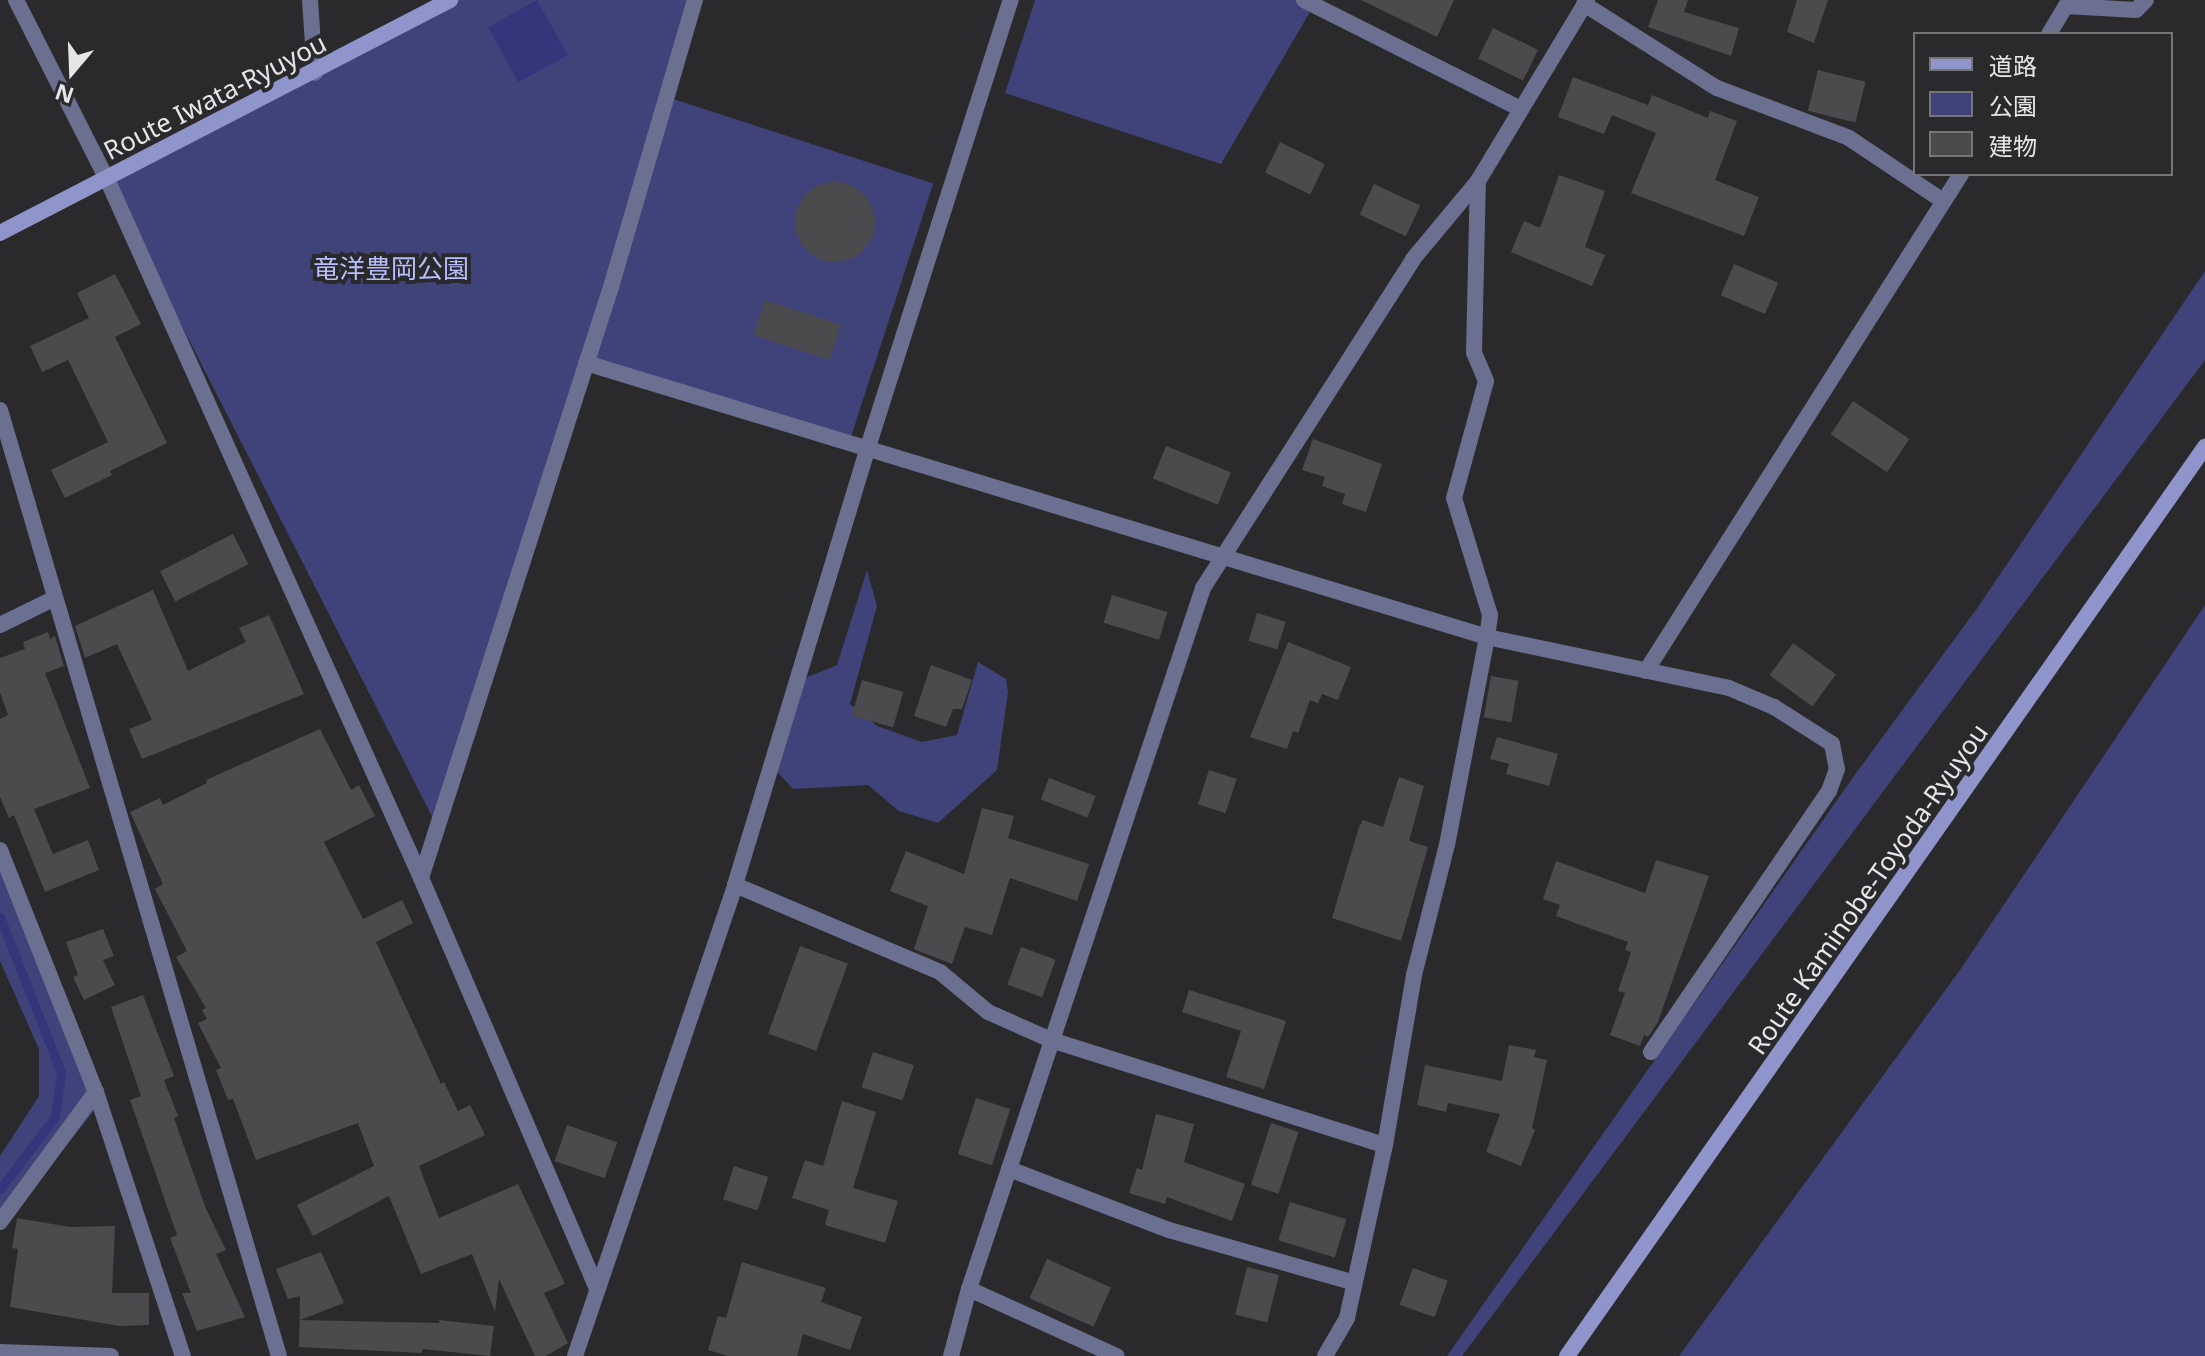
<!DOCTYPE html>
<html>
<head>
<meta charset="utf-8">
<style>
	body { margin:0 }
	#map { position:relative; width:2205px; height:1356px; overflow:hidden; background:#2a2a2c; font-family:"Noto Sans","Noto Sans JP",sans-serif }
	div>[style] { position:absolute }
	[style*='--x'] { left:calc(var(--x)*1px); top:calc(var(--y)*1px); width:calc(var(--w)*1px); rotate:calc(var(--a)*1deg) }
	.green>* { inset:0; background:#3f4379; transform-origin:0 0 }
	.water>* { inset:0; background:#34357a; transform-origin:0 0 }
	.stream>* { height:9px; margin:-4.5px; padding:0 4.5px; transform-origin:4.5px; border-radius:4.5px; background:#34357a }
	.building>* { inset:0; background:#4b4b4e; transform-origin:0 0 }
	.round { border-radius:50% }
	.minor>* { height:16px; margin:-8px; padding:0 8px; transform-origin:8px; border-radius:8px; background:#6b6f90 }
	.tertiary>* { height:16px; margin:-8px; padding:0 8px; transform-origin:8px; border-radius:8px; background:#6b6f90 }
	.secondary>* { height:16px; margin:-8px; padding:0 8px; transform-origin:8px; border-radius:8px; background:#8f95ca }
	span { translate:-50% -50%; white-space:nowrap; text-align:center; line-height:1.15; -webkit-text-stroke:8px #2a2a2c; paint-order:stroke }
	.street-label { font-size:26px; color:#e6e6e8 }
	.park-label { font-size:26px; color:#b6befb }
	.legend { position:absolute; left:1913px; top:32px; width:260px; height:144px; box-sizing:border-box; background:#2a2a2c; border:2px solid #757577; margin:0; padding:10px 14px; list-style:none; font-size:24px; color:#e6e6e8 }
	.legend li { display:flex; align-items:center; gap:16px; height:40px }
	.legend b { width:40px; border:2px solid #757577 }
	.north { position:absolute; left:32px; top:32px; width:80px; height:80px; -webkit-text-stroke:6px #2a2a2c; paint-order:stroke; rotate:199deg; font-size:22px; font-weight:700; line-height:32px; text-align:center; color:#e6e6e8 }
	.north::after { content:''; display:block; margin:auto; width:28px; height:36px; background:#e6e6e8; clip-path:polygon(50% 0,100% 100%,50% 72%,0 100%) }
</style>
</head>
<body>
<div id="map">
	<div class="green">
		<div style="clip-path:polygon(450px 0,696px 0,438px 828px,107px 179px)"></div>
		<div style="clip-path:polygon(1035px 0,1304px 0,1314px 5px,1221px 164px,1005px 93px)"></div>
		<div style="left:667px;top:97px;width:280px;height:274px;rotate:18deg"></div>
		<div style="clip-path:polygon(2205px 271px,2205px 360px,1462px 1356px,1447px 1356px,1854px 776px,1978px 607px)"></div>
		<div style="clip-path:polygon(867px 570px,877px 606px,850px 704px,877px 726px,922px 742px,957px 735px,978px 662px,1006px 679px,1008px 692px,997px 770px,938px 823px,899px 811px,868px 785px,793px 789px,772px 766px,798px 681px,837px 665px)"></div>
		<div style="clip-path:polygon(2205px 605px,2205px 1356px,1679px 1356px,1960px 970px)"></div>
		<div style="clip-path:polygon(0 861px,100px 1103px,0 1229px,0 1156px,39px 1096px,39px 1049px,0 961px)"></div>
	</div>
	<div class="water">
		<div style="left:537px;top:0;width:63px;height:56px;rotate:61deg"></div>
	</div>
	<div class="stream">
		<div style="--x:0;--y:917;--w:168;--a:68.6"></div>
		<div style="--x:61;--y:1073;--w:44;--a:97.8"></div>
		<div style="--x:55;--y:1117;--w:91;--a:127.4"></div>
	</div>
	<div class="building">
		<div style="clip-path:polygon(1361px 0,1454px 0,1437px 37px)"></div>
		<div style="clip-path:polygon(1658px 0,1688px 0,1684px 12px,1739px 28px,1731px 56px,1648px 27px)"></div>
		<div style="clip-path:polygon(1797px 0,1828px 0,1814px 43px,1787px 32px)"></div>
		<div style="left:1493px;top:28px;width:50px;height:34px;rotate:26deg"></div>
		<div style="left:1818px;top:70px;width:49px;height:42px;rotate:14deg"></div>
		<div style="clip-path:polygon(1573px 77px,1648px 105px,1652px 95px,1708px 118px,1710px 111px,1737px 121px,1715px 180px,1759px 197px,1744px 236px,1631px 193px,1656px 133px,1612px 115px,1604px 134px,1558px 117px)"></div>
		<div style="left:1280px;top:142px;width:50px;height:34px;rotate:26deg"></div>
		<div style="clip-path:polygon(1559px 175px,1605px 191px,1585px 247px,1605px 255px,1592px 286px,1511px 252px,1524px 221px,1540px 228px)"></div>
		<div class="round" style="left:795px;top:182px;width:80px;height:80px"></div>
		<div style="left:1374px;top:184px;width:51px;height:34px;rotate:25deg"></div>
		<div style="left:1734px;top:264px;width:48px;height:34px;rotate:23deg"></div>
		<div style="clip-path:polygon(115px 274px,141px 324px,115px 337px,167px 443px,110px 471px,112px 475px,65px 498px,51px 470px,108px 442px,68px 360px,42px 372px,30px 346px,89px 318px,77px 293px)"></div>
		<div style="left:765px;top:300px;width:80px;height:37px;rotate:18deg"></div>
		<div style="left:1853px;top:401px;width:68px;height:40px;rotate:34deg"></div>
		<div style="clip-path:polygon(1313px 439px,1382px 464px,1366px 512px,1342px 504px,1345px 494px,1322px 486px,1325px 477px,1302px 470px)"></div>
		<div style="left:1166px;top:446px;width:70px;height:35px;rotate:22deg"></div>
		<div style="left:233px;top:534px;width:34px;height:82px;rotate:63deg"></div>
		<div style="clip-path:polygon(153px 590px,188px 671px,246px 642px,239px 628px,269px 615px,304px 694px,142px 759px,129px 729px,152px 720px,117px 644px,85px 658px,75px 626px)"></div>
		<div style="left:1112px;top:595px;width:58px;height:29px;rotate:17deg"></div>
		<div style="left:1257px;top:613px;width:30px;height:29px;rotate:17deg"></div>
		<div style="clip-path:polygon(48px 632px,50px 639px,55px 636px,64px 666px,45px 673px,90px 788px,34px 809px,53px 854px,88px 840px,99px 870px,45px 892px,14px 815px,9px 818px,0 797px,0 719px,8px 715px,0 692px,0 658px,25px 649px,23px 642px)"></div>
		<div style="clip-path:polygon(1288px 642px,1351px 667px,1338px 700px,1322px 694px,1318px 703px,1310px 700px,1298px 733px,1293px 731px,1287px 749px,1250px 737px)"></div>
		<div style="left:1793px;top:643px;width:53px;height:40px;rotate:36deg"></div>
		<div style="clip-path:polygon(931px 665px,972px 680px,962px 709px,953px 709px,946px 727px,914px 716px)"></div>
		<div style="left:1491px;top:676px;width:28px;height:42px;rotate:10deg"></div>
		<div style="left:862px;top:680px;width:43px;height:37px;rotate:16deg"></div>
		<div style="clip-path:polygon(320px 729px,351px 790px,359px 785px,375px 816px,324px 842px,363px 919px,402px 900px,413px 923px,376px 942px,441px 1084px,444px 1082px,458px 1111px,470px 1105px,485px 1135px,419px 1166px,439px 1218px,518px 1184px,565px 1284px,544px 1293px,568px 1343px,546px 1356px,535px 1356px,499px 1279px,495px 1312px,472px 1254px,421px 1274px,389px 1196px,313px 1236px,297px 1205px,374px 1166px,358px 1123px,256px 1160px,233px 1099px,228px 1100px,216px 1070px,221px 1068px,198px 1023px,207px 1019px,202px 1010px,206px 1008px,176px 957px,187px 951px,155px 889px,163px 884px,130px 812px,160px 798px,163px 805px,207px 783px,206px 780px)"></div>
		<div style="clip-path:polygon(1497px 737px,1558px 754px,1549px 786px,1506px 774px,1509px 764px,1490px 759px)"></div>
		<div style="left:1209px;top:770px;width:29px;height:36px;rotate:18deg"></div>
		<div style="clip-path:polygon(1399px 777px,1424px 786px,1409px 841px,1428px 847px,1401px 941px,1332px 918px,1359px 827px,1363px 820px,1383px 827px)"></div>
		<div style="left:1049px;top:778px;width:50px;height:23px;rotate:21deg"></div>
		<div style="clip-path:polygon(982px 808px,1014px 816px,1008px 838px,1089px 864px,1077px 901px,1010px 878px,992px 935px,965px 927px,952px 964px,914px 949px,928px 906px,890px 891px,906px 851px,964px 874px)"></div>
		<div style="clip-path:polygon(1656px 860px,1709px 876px,1658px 1022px,1648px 1037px,1644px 1035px,1640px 1046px,1610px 1035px,1625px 993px,1618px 991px,1631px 952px,1625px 950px,1628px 942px,1556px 916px,1560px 905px,1543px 899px,1556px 861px,1645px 893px)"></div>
		<div style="clip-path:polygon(103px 929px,114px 956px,103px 960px,115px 985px,84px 1000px,73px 977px,78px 975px,66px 942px)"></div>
		<div style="left:800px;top:946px;width:51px;height:93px;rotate:20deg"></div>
		<div style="left:1021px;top:947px;width:37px;height:40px;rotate:20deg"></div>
		<div style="clip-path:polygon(1189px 990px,1286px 1021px,1264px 1089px,1226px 1077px,1241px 1031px,1182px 1012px)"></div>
		<div style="clip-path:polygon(143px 995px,174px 1076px,164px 1080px,178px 1116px,174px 1118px,206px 1209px,226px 1250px,216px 1254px,245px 1317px,197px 1331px,182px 1293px,191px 1293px,170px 1238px,177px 1235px,130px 1100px,141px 1096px,111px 1007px)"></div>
		<div style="clip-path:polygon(1509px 1045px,1536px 1050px,1534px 1057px,1547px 1060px,1532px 1128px,1535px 1130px,1521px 1166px,1486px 1152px,1500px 1114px,1448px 1103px,1446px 1112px,1417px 1105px,1425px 1065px,1502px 1081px)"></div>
		<div style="left:873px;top:1052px;width:43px;height:37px;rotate:18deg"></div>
		<div style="left:976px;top:1098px;width:36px;height:59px;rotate:18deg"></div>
		<div style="clip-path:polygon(842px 1101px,876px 1112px,853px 1188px,898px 1201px,885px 1243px,825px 1225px,829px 1210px,792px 1198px,805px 1160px,823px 1166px)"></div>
		<div style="clip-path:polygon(1156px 1114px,1194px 1124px,1184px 1162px,1245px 1184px,1232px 1221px,1167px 1197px,1165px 1204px,1129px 1193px,1137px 1168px,1142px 1170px)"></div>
		<div style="left:1271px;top:1123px;width:29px;height:65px;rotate:18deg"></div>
		<div style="left:567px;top:1125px;width:53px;height:38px;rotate:19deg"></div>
		<div style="left:734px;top:1166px;width:36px;height:35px;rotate:18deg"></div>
		<div style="left:1290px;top:1202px;width:59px;height:40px;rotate:17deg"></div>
		<div style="clip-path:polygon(17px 1218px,70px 1227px,115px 1226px,112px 1293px,149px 1293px,149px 1325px,119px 1326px,10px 1307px,18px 1249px,12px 1248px)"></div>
		<div style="clip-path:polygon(321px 1252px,344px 1303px,300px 1320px,440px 1323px,439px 1320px,494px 1326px,490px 1356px,422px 1349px,422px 1353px,299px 1347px,300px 1296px,288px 1299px,276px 1269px)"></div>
		<div style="left:1047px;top:1259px;width:70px;height:43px;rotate:24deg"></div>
		<div style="clip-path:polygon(742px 1262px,826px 1288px,821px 1302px,862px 1317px,850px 1350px,803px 1334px,797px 1356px,728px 1356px,708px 1350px,718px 1316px,726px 1318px)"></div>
		<div style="left:1247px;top:1267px;width:33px;height:49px;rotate:14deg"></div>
		<div style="left:1413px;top:1268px;width:37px;height:39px;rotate:20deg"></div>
	</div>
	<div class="minor">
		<div style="--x:1304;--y:0;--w:243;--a:26.7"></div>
		<div style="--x:1584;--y:4;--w:157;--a:32.3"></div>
		<div style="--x:1717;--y:88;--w:141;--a:20.7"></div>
		<div style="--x:1849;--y:138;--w:113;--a:33.8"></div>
		<div style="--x:2049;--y:34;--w:33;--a:-59"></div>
		<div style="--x:2066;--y:6;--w:70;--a:3.3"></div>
		<div style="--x:2136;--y:10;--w:14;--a:-45"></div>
		<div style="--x:107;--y:179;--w:766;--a:65.81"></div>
		<div style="--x:421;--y:878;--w:448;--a:66.8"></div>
		<div style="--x:586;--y:363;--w:942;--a:16.91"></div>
		<div style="--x:1487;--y:637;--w:247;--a:11.9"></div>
		<div style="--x:1729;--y:688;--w:49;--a:22.9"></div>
		<div style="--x:1774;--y:707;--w:69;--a:32.5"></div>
		<div style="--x:1832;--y:744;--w:25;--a:79"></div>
		<div style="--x:1837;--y:769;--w:23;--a:110"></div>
		<div style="--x:1829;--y:791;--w:316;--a:124.3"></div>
		<div style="--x:0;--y:410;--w:986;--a:73.57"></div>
		<div style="--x:0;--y:625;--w:61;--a:-26.1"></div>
		<div style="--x:1646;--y:671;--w:588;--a:-57.63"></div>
		<div style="--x:0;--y:850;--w:260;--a:68.4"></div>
		<div style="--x:96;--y:1092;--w:278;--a:71.8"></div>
		<div style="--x:421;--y:878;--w:621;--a:-72.18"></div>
		<div style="--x:611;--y:287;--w:299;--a:-73.7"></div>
		<div style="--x:735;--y:885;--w:223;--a:23"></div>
		<div style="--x:940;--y:972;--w:62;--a:39.8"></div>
		<div style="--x:988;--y:1012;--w:69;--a:24"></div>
		<div style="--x:1051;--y:1040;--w:350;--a:17.5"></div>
		<div style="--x:1009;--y:1169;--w:171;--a:20.9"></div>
		<div style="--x:1169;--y:1230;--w:193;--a:15.9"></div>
		<div style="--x:0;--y:1222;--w:162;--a:-53.6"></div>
		<div style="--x:969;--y:1289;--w:162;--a:24.4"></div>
		<div style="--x:0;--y:1352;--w:111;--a:2.1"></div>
		<div style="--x:575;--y:1356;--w:497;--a:-71.2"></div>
		<div style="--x:735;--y:885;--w:458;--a:-73.1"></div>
		<div style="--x:868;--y:447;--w:469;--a:-72.3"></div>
		<div style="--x:951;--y:1356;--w:69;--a:-75"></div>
		<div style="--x:969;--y:1289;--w:739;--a:-71.54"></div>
		<div style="--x:1203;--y:588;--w:390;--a:-57.4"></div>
		<div style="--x:1413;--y:259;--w:102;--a:-50.2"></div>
		<div style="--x:1478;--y:181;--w:211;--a:-58.9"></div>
		<div style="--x:1325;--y:1356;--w:44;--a:-59.9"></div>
		<div style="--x:1347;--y:1318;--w:177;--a:-77.6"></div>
		<div style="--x:1385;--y:1145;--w:172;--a:-80.3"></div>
		<div style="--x:1414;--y:975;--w:134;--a:-75.8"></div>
		<div style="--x:1447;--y:845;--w:212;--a:-79.1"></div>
		<div style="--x:1487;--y:637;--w:22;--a:-82"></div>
		<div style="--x:1490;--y:615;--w:122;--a:-107.1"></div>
		<div style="--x:1454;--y:498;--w:121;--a:-74.7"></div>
		<div style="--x:1486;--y:381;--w:30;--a:-113"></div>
		<div style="--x:1474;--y:353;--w:172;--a:-88.7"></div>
	</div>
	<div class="tertiary">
		<div style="--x:16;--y:0;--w:201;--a:63.1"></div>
		<div style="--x:310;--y:0;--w:73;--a:86.1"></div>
	</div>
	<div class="secondary">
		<div style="--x:0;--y:233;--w:507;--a:-27.37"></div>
		<div style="--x:1567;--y:1356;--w:1111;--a:-54.94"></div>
	</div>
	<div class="street-label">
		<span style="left:215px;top:97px;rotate:-27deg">Route Iwata-Ryuyou</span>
		<span style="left:1868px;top:889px;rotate:-55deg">Route Kaminobe-Toyoda-Ryuyou</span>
	</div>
	<div class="park-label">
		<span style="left:391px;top:269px">竜洋豊岡公園</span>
	</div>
	<ul class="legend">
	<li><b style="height:10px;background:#8f95ca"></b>道路</li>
	<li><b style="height:22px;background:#3f4379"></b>公園</li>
	<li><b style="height:22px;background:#4b4b4e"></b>建物</li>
	</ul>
	<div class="north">N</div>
</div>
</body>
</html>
